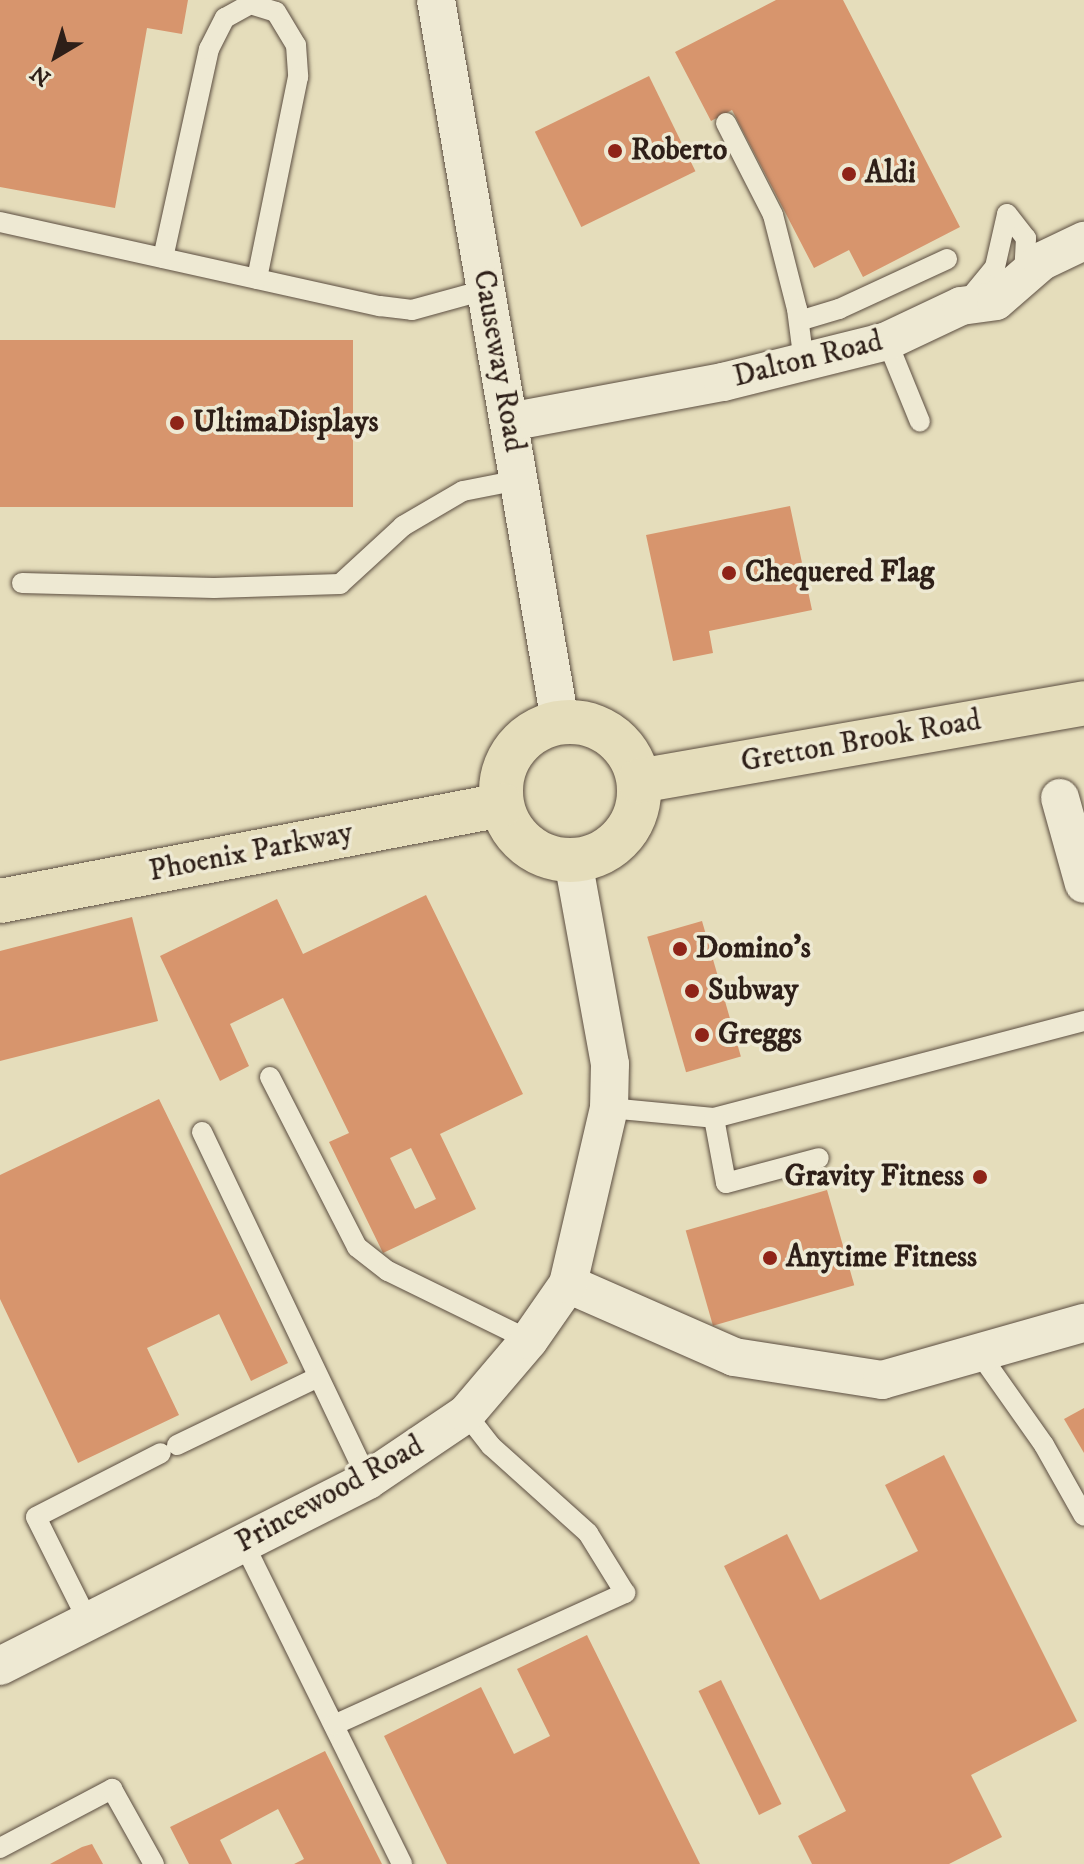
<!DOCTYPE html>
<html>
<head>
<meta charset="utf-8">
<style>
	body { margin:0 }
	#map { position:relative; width:1084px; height:1864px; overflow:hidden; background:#e5ddbb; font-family:"IM FELL DW Pica",serif }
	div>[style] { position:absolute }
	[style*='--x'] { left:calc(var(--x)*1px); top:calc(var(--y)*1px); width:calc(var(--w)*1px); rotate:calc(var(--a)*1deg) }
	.building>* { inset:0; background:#d7956d; transform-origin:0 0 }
	.roads { filter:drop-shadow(0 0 2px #5c4e41) drop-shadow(0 0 2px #5c4e41) }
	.lane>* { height:20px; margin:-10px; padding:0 10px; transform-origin:10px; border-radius:10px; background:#eee9d3 }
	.street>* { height:38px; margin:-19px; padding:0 19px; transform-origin:19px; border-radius:19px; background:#eee9d3 }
	.primary>* { height:44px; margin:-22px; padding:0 22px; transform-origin:22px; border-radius:22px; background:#e5ddbb }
	.primary>.ring { margin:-22px; padding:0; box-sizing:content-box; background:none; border:44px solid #e5ddbb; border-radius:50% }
	.dots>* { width:22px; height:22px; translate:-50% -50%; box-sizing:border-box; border:4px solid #eee9d3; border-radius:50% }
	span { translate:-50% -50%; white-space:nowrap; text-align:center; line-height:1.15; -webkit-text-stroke:7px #eee9d3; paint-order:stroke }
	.poi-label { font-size:30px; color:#2e1f18; font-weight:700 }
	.left { translate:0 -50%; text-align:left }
	.right { translate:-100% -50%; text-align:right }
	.street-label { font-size:30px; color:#2e1f18 }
	.north { position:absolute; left:16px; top:16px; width:80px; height:80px; -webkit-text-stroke:6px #eee9d3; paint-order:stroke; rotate:218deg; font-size:22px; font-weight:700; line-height:32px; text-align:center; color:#2e1f18 }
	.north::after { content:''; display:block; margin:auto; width:28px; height:36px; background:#2e1f18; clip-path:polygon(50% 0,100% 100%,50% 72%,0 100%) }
</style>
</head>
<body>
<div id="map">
	<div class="building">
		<div style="clip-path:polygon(0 0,188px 0,182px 34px,147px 28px,115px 208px,0 187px)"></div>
		<div style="clip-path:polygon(776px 0,843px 0,960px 227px,863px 277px,849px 250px,814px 268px,732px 110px,711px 121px,675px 52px)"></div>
		<div style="left:649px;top:76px;width:106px;height:127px;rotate:64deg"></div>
		<div style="left:0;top:340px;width:353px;height:167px"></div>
		<div style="clip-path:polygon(790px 506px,812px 610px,709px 631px,713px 653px,673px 661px,646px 535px)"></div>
		<div style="clip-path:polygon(evenodd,426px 895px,523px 1094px,440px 1134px,476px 1209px,383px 1253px,329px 1142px,349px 1133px,283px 998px,230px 1024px,249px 1066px,220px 1081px,160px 956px,277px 899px,303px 954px,426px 895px,411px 1148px,436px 1199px,415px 1209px,390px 1158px,411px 1148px)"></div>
		<div style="clip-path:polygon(132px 917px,158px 1021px,0 1061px,0 951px)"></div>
		<div style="left:702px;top:921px;width:141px;height:57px;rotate:74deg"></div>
		<div style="clip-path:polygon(159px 1099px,288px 1363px,251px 1381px,219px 1314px,147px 1348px,179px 1415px,78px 1463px,0 1299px,0 1175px)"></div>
		<div style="left:827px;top:1190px;width:99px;height:147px;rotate:74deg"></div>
		<div style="clip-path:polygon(1084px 1408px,1084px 1453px,1064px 1419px)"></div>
		<div style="clip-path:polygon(944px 1455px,1077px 1721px,971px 1775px,1002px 1837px,949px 1864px,812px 1864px,798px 1836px,846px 1811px,724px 1566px,787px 1534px,820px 1600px,918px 1551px,885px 1485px)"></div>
		<div style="clip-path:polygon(587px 1635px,700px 1864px,447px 1864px,384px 1736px,481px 1687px,514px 1754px,550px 1736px,517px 1669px)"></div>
		<div style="left:721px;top:1680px;width:138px;height:25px;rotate:64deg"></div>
		<div style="clip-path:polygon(325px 1751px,382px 1864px,294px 1864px,304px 1859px,278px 1809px,220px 1840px,232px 1864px,189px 1864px,170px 1827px)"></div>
		<div style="clip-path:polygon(92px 1844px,103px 1864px,50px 1864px,82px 1847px)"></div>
	</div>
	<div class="roads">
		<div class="lane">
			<div style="--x:726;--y:123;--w:103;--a:62.9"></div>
			<div style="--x:773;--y:215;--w:97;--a:75.7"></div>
			<div style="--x:797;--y:309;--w:54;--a:82.6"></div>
			<div style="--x:1007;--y:214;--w:31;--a:52"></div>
			<div style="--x:1026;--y:238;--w:36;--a:93"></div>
			<div style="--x:0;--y:222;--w:389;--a:12.5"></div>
			<div style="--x:380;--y:306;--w:32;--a:7"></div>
			<div style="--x:412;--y:310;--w:76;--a:-15.3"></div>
			<div style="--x:163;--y:258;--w:214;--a:-77.6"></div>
			<div style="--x:209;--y:49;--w:35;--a:-63"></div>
			<div style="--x:225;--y:18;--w:29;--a:-29"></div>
			<div style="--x:250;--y:4;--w:27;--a:17"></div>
			<div style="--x:276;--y:12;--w:39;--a:59"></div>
			<div style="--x:296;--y:45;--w:32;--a:86"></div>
			<div style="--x:298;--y:77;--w:206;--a:101.5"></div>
			<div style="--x:967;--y:301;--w:44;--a:-50.5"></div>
			<div style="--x:995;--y:267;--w:54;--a:-77.2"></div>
			<div style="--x:799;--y:321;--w:42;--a:-16.7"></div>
			<div style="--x:839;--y:309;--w:119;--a:-24.8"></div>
			<div style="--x:887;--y:341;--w:87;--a:67.8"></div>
			<div style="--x:22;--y:583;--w:192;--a:1.5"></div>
			<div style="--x:214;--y:588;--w:126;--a:-1.8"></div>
			<div style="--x:340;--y:584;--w:86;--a:-42.6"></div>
			<div style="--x:403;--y:526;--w:69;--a:-30.3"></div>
			<div style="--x:463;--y:491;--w:57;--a:-11.1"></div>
			<div style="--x:270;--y:1077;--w:191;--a:62.9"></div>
			<div style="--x:357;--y:1247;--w:39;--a:38"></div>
			<div style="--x:388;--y:1271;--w:157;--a:26.1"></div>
			<div style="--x:609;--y:1108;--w:105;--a:5.4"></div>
			<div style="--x:714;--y:1118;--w:383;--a:-14.7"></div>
			<div style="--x:714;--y:1118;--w:66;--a:79.5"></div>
			<div style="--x:726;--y:1183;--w:96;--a:-15"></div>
			<div style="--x:202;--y:1132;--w:386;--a:64.5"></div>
			<div style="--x:977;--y:1350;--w:116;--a:54.8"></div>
			<div style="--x:1044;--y:1445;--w:81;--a:60.6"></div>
			<div style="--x:177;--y:1445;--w:154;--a:-25.7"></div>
			<div style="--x:244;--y:1544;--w:357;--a:63.7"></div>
			<div style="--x:88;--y:1621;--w:116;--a:-116.6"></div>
			<div style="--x:36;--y:1517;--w:140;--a:-27.1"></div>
			<div style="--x:334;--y:1725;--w:320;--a:-24.4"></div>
			<div style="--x:625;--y:1593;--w:70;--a:-121.7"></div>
			<div style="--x:588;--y:1533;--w:130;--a:-138.1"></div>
			<div style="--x:491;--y:1446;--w:41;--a:-128"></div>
			<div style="--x:0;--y:1848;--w:127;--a:-27.8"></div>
			<div style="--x:112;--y:1789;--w:86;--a:60.8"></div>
		</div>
		<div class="street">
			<div style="--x:436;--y:0;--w:733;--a:80.25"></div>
			<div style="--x:509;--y:422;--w:218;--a:-10.6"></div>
			<div style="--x:723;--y:382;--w:169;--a:-14"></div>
			<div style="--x:887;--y:341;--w:82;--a:-25.3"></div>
			<div style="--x:961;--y:306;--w:35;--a:-8"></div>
			<div style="--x:996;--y:301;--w:61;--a:-41"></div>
			<div style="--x:1042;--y:261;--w:47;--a:-25.5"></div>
			<div style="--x:1060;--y:798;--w:89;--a:74.4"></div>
			<div style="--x:568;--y:1284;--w:181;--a:23.7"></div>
			<div style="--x:734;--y:1357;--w:150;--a:8.8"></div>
			<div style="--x:882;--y:1380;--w:210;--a:-15.8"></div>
			<div style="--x:0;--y:1666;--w:412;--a:-26.8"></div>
			<div style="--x:368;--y:1480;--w:118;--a:-34"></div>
			<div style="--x:466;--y:1414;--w:97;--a:-49.6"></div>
			<div style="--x:529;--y:1340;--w:68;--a:-55.1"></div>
			<div style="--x:568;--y:1284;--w:181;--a:-76.9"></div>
			<div style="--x:609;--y:1108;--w:44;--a:-88.7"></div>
			<div style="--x:610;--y:1064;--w:207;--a:-100.3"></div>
		</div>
		<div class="primary">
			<div class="ring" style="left:501px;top:722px;width:94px;height:94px"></div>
			<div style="--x:639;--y:781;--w:452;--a:-9.9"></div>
			<div style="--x:0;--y:901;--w:511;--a:-10.83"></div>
		</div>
	</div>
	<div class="dots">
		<div style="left:615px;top:151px;background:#8f2418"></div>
		<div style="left:849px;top:174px;background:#8f2418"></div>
		<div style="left:177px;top:423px;background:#8f2418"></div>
		<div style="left:729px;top:573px;background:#8f2418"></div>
		<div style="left:680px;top:949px;background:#8f2418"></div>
		<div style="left:692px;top:991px;background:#8f2418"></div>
		<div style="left:702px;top:1035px;background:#8f2418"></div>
		<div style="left:980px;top:1177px;background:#8f2418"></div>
		<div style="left:770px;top:1258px;background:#8f2418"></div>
	</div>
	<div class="poi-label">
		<span class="left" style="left:631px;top:151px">Roberto</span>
		<span class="left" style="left:865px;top:174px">Aldi</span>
		<span class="left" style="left:193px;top:423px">UltimaDisplays</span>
		<span class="left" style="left:745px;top:573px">Chequered Flag</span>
		<span class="left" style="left:696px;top:949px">Domino's</span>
		<span class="left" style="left:708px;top:991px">Subway</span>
		<span class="left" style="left:718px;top:1035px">Greggs</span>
		<span class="right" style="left:964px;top:1177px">Gravity Fitness</span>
		<span class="left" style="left:786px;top:1258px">Anytime Fitness</span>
	</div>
	<div class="street-label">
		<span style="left:808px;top:360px;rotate:-14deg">Dalton Road</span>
		<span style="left:498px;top:361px;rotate:80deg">Causeway Road</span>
		<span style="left:861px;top:742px;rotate:-10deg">Gretton Brook Road</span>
		<span style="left:251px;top:853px;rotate:-11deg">Phoenix Parkway</span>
		<span style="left:330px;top:1495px;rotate:-29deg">Princewood Road</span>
	</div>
	<div class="north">N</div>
</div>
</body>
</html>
